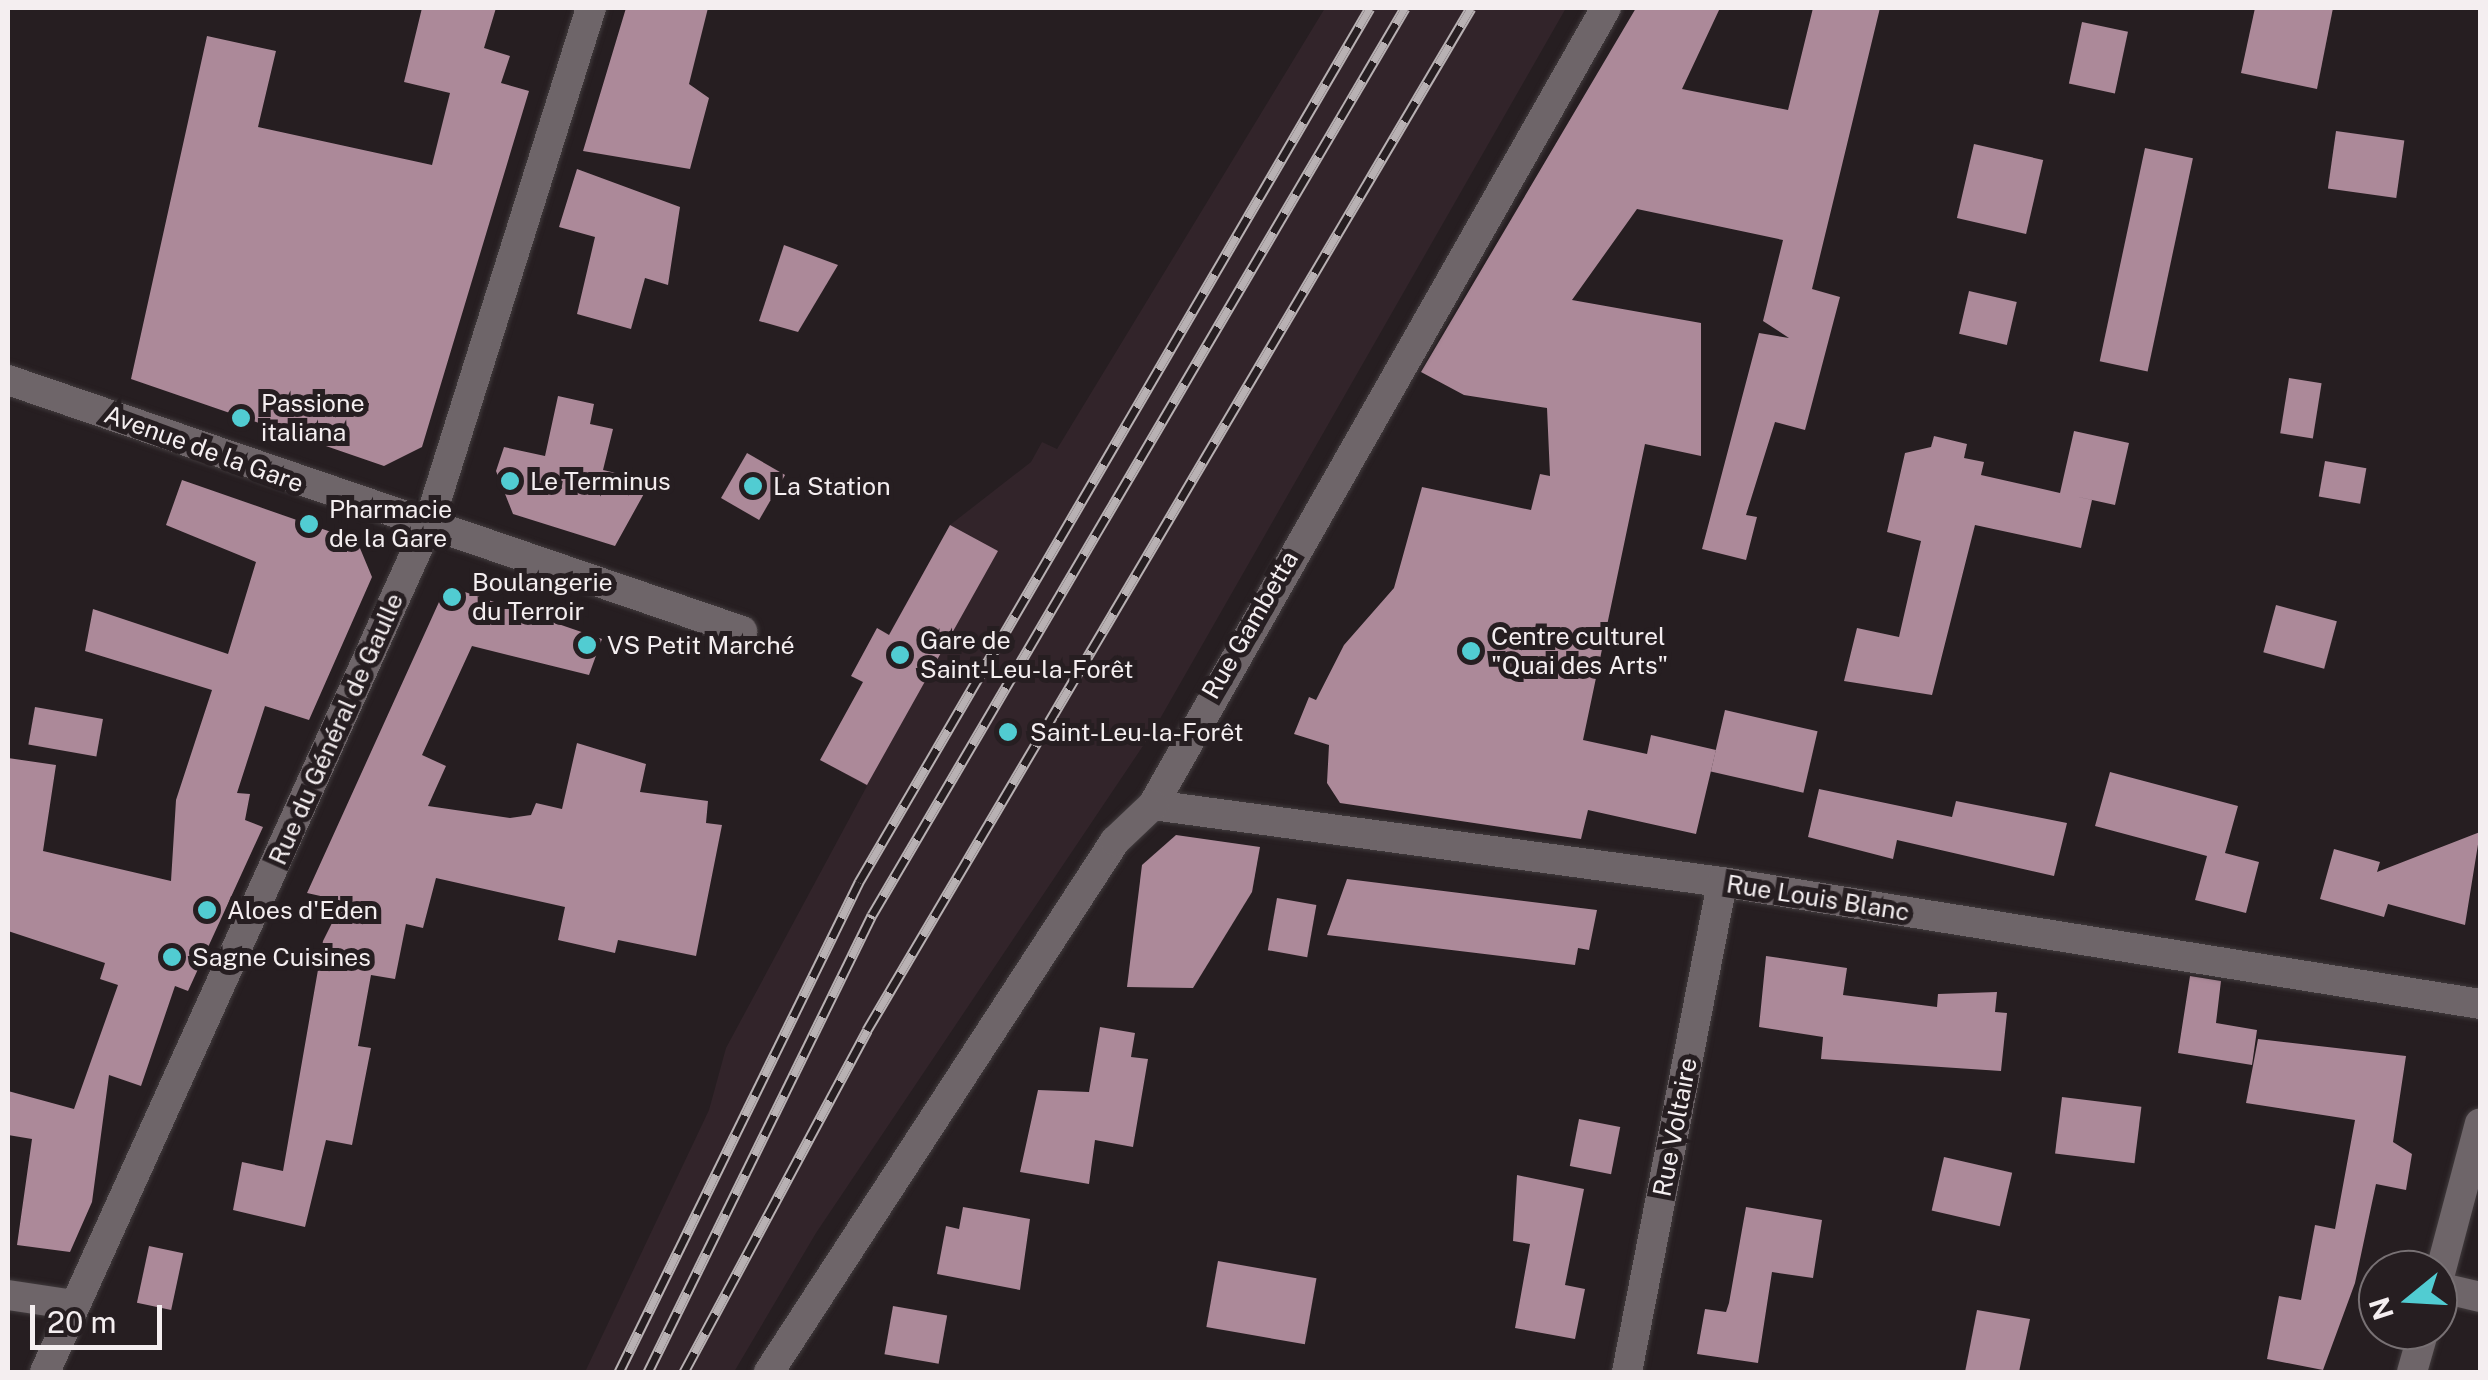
<!DOCTYPE html>
<html>
<head>
<meta charset="utf-8">
<style>
	body { margin:0 }
	#map { position:relative; width:2488px; height:1380px; overflow:hidden; background:#261e21; font-family:"Public Sans",sans-serif }
	div>[style] { position:absolute }
	[style*='--x'] { left:calc(var(--x)*1px); top:calc(var(--y)*1px); width:calc(var(--w)*1px); rotate:calc(var(--a)*1deg) }
	.built>* { inset:0; background:#32242a }
	.building>* { inset:0; background:#ac8999; transform-origin:0 0 }
	.roads { filter:drop-shadow(0 0 2px #413b3d) drop-shadow(0 0 2px #413b3d) }
	.minor>* { height:30px; margin:-15px; padding:0 15px; transform-origin:15px; border-radius:15px; background:#6e6569 }
	.tertiary>* { height:30px; margin:-15px; padding:0 15px; transform-origin:15px; border-radius:15px; background:#6e6569 }
	.rail>* { height:11px; margin-top:-5.5px; transform-origin:0; background:repeating-linear-gradient(90deg,#261e21 0 22px,#b8b1b3 0 44px); box-sizing:border-box; border-block:2px solid #b8b1b3 }
	.dots>* { width:28px; height:28px; translate:-50% -50%; box-sizing:border-box; border:5px solid #261e21; border-radius:50% }
	span { translate:-50% -50%; white-space:nowrap; text-align:center; line-height:1.15; -webkit-text-stroke:10px #261e21; paint-order:stroke }
	.poi-label { font-size:25px; color:#f4eef0 }
	.left { translate:0 -50%; text-align:left }
	.street-label { font-size:25px; color:#f4eef0 }
	.frame { position:absolute; inset:0; border:10px solid #f4eef0; pointer-events:none }
	.north { position:absolute; left:2358px; top:1250px; width:100px; height:100px; box-sizing:border-box; background:#261e21; border:2px solid #787174; border-radius:50%; rotate:252deg; font-size:28px; font-weight:700; line-height:40px; text-align:center; color:#f4eef0 }
	.north::after { content:''; display:block; margin:auto; width:35px; height:45px; background:#51ccd2; clip-path:polygon(50% 0,100% 100%,50% 72%,0 100%) }
	.scale { position:absolute; left:30px; top:1305px; width:132px; height:45px; box-sizing:border-box; border:5px solid #f4eef0; border-top:0; padding-left:12px; font-size:30px; line-height:35px; white-space:nowrap; color:#f4eef0; -webkit-text-stroke:8px #261e21; paint-order:stroke }
</style>
</head>
<body>
<div id="map">
	<div class="built">
		<div style="clip-path:polygon(1325px 8px,1566px 8px,1153px 731px,816px 1233px,734px 1372px,585px 1372px,709px 1110px,726px 1048px,867px 786px,820px 760px,863px 682px,851px 676px,877px 628px,889px 634px,950px 525px,1031px 462px,1042px 442px,1057px 449px)"></div>
	</div>
	<div class="building">
		<div style="clip-path:polygon(422px 8px,496px 8px,484px 48px,510px 56px,501px 83px,529px 91px,422px 447px,384px 466px,131px 379px,207px 36px,276px 51px,258px 127px,432px 165px,450px 93px,404px 82px)"></div>
		<div style="clip-path:polygon(626px 8px,708px 8px,689px 84px,709px 98px,690px 169px,583px 151px)"></div>
		<div style="clip-path:polygon(1636px 8px,1720px 8px,1682px 89px,1788px 110px,1813px 8px,1880px 8px,1812px 289px,1840px 297px,1805px 430px,1775px 422px,1746px 515px,1757px 517px,1746px 560px,1702px 549px,1759px 333px,1789px 338px,1763px 321px,1783px 240px,1637px 209px,1572px 300px,1701px 323px,1701px 456px,1645px 444px,1583px 740px,1647px 754px,1651px 735px,1716px 750px,1696px 834px,1588px 810px,1581px 839px,1340px 803px,1327px 783px,1329px 745px,1294px 734px,1309px 697px,1316px 700px,1344px 645px,1394px 588px,1422px 487px,1531px 510px,1540px 474px,1550px 476px,1547px 408px,1464px 395px,1421px 372px)"></div>
		<div style="clip-path:polygon(2255px 8px,2333px 8px,2317px 89px,2241px 73px)"></div>
		<div style="left:2082px;top:22px;width:47px;height:63px;rotate:12deg"></div>
		<div style="left:2336px;top:131px;width:69px;height:58px;rotate:8deg"></div>
		<div style="left:1974px;top:144px;width:71px;height:76px;rotate:13deg"></div>
		<div style="left:2145px;top:148px;width:49px;height:218px;rotate:12deg"></div>
		<div style="clip-path:polygon(577px 169px,680px 207px,668px 285px,645px 278px,631px 329px,577px 314px,595px 237px,559px 227px)"></div>
		<div style="clip-path:polygon(784px 245px,838px 265px,798px 332px,759px 321px)"></div>
		<div style="left:1969px;top:291px;width:49px;height:44px;rotate:13deg"></div>
		<div style="left:2289px;top:378px;width:33px;height:56px;rotate:9deg"></div>
		<div style="clip-path:polygon(558px 396px,594px 404px,590px 424px,613px 429px,603px 470px,651px 481px,615px 546px,513px 514px,496px 471px,504px 447px,545px 456px)"></div>
		<div style="clip-path:polygon(2074px 431px,2129px 443px,2115px 505px,2065px 494px,2092px 500px,2081px 548px,1975px 525px,1932px 695px,1844px 681px,1857px 628px,1899px 637px,1921px 541px,1887px 532px,1905px 453px,1931px 447px,1934px 436px,1967px 444px,1964px 458px,1984px 462px,1981px 475px,2060px 493px)"></div>
		<div style="left:747px;top:453px;width:44px;height:52px;rotate:30deg"></div>
		<div style="left:2325px;top:461px;width:42px;height:36px;rotate:10deg"></div>
		<div style="clip-path:polygon(182px 480px,357px 541px,372px 577px,309px 720px,265px 706px,237px 793px,250px 794px,245px 820px,263px 827px,188px 991px,175px 986px,141px 1086px,109px 1075px,92px 1202px,70px 1252px,17px 1245px,32px 1139px,8px 1135px,8px 1091px,74px 1109px,118px 985px,100px 979px,105px 963px,8px 931px,8px 758px,56px 765px,43px 851px,171px 881px,176px 800px,212px 690px,85px 651px,93px 609px,228px 654px,256px 562px,166px 525px)"></div>
		<div style="clip-path:polygon(950px 525px,998px 551px,867px 785px,820px 760px,863px 682px,851px 676px,877px 628px,889px 635px)"></div>
		<div style="clip-path:polygon(465px 592px,602px 639px,589px 675px,472px 646px,422px 755px,446px 766px,428px 806px,510px 818px,531px 815px,536px 803px,562px 809px,577px 743px,646px 764px,640px 792px,708px 801px,706px 823px,722px 825px,696px 956px,618px 940px,615px 953px,558px 940px,565px 907px,436px 878px,423px 928px,406px 924px,395px 979px,371px 975px,358px 1046px,371px 1048px,352px 1145px,326px 1140px,305px 1227px,233px 1210px,242px 1162px,283px 1171px,323px 941px,343px 901px,307px 893px,439px 602px)"></div>
		<div style="left:2276px;top:605px;width:63px;height:49px;rotate:15deg"></div>
		<div style="left:35px;top:707px;width:69px;height:38px;rotate:10deg"></div>
		<div style="left:1725px;top:710px;width:95px;height:63px;rotate:13deg"></div>
		<div style="clip-path:polygon(2110px 772px,2238px 806px,2225px 853px,2259px 862px,2246px 913px,2195px 900px,2207px 856px,2095px 826px)"></div>
		<div style="clip-path:polygon(1819px 789px,1952px 817px,1956px 801px,2067px 823px,2054px 876px,1897px 840px,1893px 859px,1808px 837px)"></div>
		<div style="clip-path:polygon(2480px 832px,2465px 925px,2388px 904px,2384px 917px,2320px 899px,2334px 849px,2380px 862px,2377px 872px)"></div>
		<div style="clip-path:polygon(1176px 835px,1260px 847px,1252px 892px,1193px 988px,1127px 987px,1142px 865px)"></div>
		<div style="clip-path:polygon(1347px 879px,1597px 910px,1589px 950px,1578px 948px,1575px 965px,1327px 935px)"></div>
		<div style="left:1277px;top:898px;width:40px;height:53px;rotate:10deg"></div>
		<div style="clip-path:polygon(1766px 956px,1847px 968px,1843px 995px,1937px 1007px,1938px 994px,1997px 992px,1995px 1012px,2007px 1013px,2001px 1071px,1821px 1059px,1823px 1037px,1759px 1027px)"></div>
		<div style="clip-path:polygon(2190px 976px,2221px 981px,2216px 1023px,2257px 1030px,2252px 1065px,2178px 1053px)"></div>
		<div style="clip-path:polygon(1100px 1027px,1135px 1033px,1131px 1057px,1148px 1059px,1133px 1147px,1095px 1140px,1089px 1184px,1020px 1172px,1038px 1090px,1089px 1092px)"></div>
		<div style="clip-path:polygon(2258px 1039px,2406px 1056px,2393px 1142px,2412px 1154px,2406px 1190px,2376px 1184px,2355px 1283px,2323px 1370px,2267px 1359px,2279px 1296px,2301px 1300px,2315px 1225px,2335px 1229px,2355px 1120px,2246px 1103px)"></div>
		<div style="left:2062px;top:1097px;width:80px;height:57px;rotate:7deg"></div>
		<div style="left:1579px;top:1119px;width:42px;height:48px;rotate:11deg"></div>
		<div style="left:1944px;top:1157px;width:70px;height:55px;rotate:13deg"></div>
		<div style="clip-path:polygon(1517px 1175px,1584px 1189px,1565px 1285px,1585px 1289px,1575px 1339px,1515px 1328px,1530px 1244px,1513px 1241px)"></div>
		<div style="clip-path:polygon(963px 1207px,1030px 1219px,1020px 1290px,937px 1274px,946px 1226px,959px 1229px)"></div>
		<div style="clip-path:polygon(1746px 1207px,1822px 1220px,1813px 1278px,1772px 1272px,1758px 1363px,1697px 1354px,1705px 1309px,1726px 1312px,1729px 1303px)"></div>
		<div style="left:149px;top:1246px;width:35px;height:58px;rotate:12deg"></div>
		<div style="left:1218px;top:1261px;width:100px;height:67px;rotate:10deg"></div>
		<div style="left:893px;top:1306px;width:55px;height:49px;rotate:10deg"></div>
		<div style="clip-path:polygon(1977px 1310px,2030px 1319px,2019px 1372px,1965px 1372px)"></div>
	</div>
	<div class="roads">
		<div class="minor">
			<div style="--x:8;--y:380;--w:776;--a:18.88"></div>
			<div style="--x:1153;--y:805;--w:574;--a:7.71"></div>
			<div style="--x:1722;--y:882;--w:768;--a:9.14"></div>
			<div style="--x:1153;--y:805;--w:917;--a:-60.39"></div>
			<div style="--x:2438;--y:1281;--w:163;--a:-75.1"></div>
			<div style="--x:2438;--y:1287;--w:43;--a:13.4"></div>
			<div style="--x:8;--y:1295;--w:67;--a:8.6"></div>
			<div style="--x:769;--y:1372;--w:634;--a:-56.91"></div>
			<div style="--x:1115;--y:841;--w:52;--a:-43.5"></div>
			<div style="--x:1627;--y:1372;--w:499;--a:-79"></div>
			<div style="--x:2412;--y:1372;--w:44;--a:-74.1"></div>
		</div>
		<div class="tertiary">
			<div style="--x:45;--y:1372;--w:932;--a:-65.66"></div>
			<div style="--x:429;--y:523;--w:540;--a:-72.54"></div>
		</div>
	</div>
	<div class="rail">
		<div style="--x:619;--y:1372;--w:546;--a:-63.9"></div>
		<div style="--x:859;--y:882;--w:1012;--a:-59.69"></div>
		<div style="--x:648;--y:1372;--w:509;--a:-63.89"></div>
		<div style="--x:872;--y:915;--w:1052;--a:-59.56"></div>
		<div style="--x:684;--y:1372;--w:388;--a:-61.8"></div>
		<div style="--x:867;--y:1030;--w:1187;--a:-59.42"></div>
	</div>
	<div class="dots">
		<div style="left:241px;top:418px;background:#51ccd2"></div>
		<div style="left:510px;top:481px;background:#51ccd2"></div>
		<div style="left:753px;top:486px;background:#51ccd2"></div>
		<div style="left:309px;top:524px;background:#51ccd2"></div>
		<div style="left:452px;top:597px;background:#51ccd2"></div>
		<div style="left:587px;top:645px;background:#51ccd2"></div>
		<div style="left:1471px;top:651px;background:#51ccd2"></div>
		<div style="left:900px;top:655px;background:#51ccd2"></div>
		<div style="left:1008px;top:732px;background:#51ccd2"></div>
		<div style="left:207px;top:910px;background:#51ccd2"></div>
		<div style="left:172px;top:957px;background:#51ccd2"></div>
	</div>
	<div class="poi-label">
		<span class="left" style="left:261px;top:418px">Passione<br>italiana</span>
		<span class="left" style="left:530px;top:481px">Le Terminus</span>
		<span class="left" style="left:773px;top:486px">La Station</span>
		<span class="left" style="left:329px;top:524px">Pharmacie<br>de la Gare</span>
		<span class="left" style="left:472px;top:597px">Boulangerie<br>du Terroir</span>
		<span class="left" style="left:1491px;top:651px">Centre culturel<br>"Quai des Arts"</span>
		<span class="left" style="left:920px;top:655px">Gare de<br>Saint-Leu-la-Forêt</span>
		<span class="left" style="left:607px;top:645px">VS Petit Marché</span>
		<span class="left" style="left:1030px;top:732px">Saint-Leu-la-Forêt</span>
		<span class="left" style="left:227px;top:910px">Aloes d'Eden</span>
		<span class="left" style="left:192px;top:957px">Sagne Cuisines</span>
	</div>
	<div class="street-label">
		<span style="left:204px;top:449px;rotate:20deg">Avenue de la Gare</span>
		<span style="left:1250px;top:625px;rotate:-60deg">Rue Gambetta</span>
		<span style="left:336px;top:729px;rotate:-66deg">Rue du Général de Gaulle</span>
		<span style="left:1818px;top:898px;rotate:9deg">Rue Louis Blanc</span>
		<span style="left:1675px;top:1127px;rotate:-79deg">Rue Voltaire</span>
	</div>
	<div class="frame"></div>
	<div class="north">N</div>
	<div class="scale">20 m</div>
</div>
</body>
</html>
